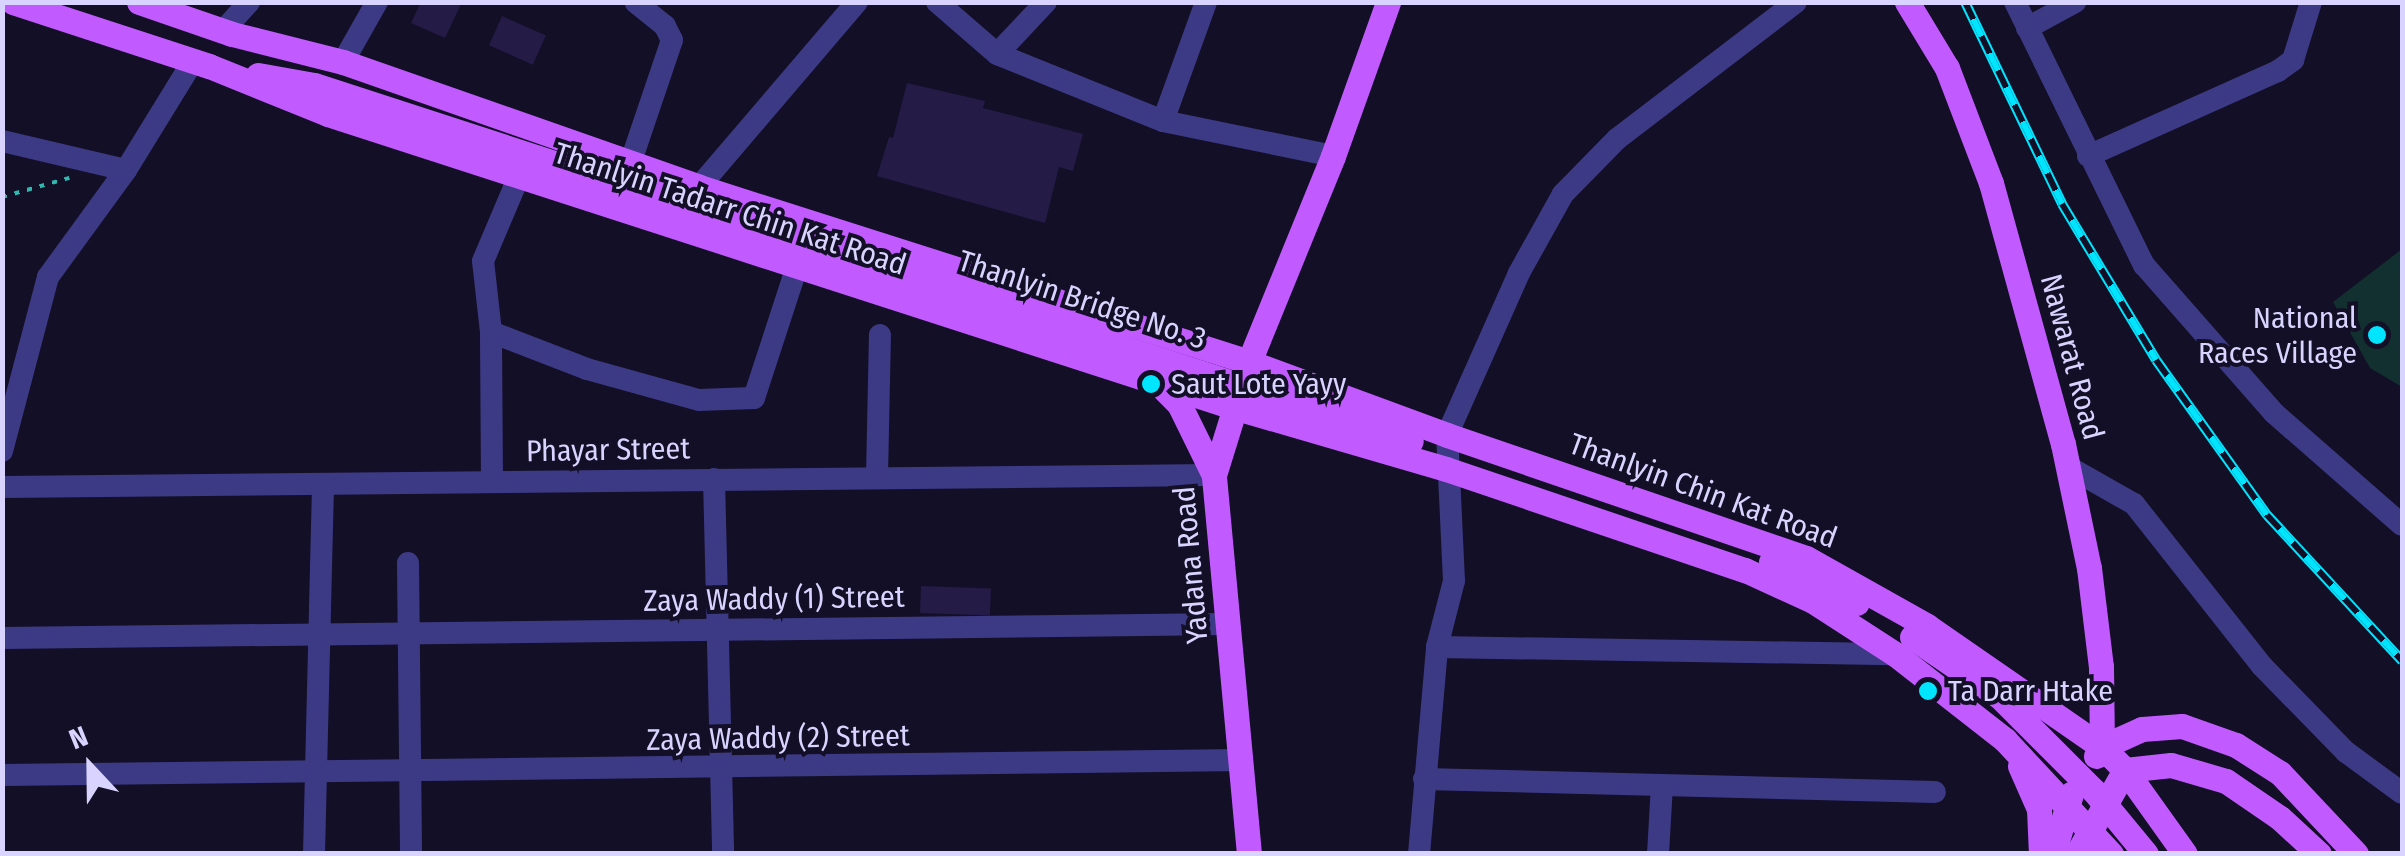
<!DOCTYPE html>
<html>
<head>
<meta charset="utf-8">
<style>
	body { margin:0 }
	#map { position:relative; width:2405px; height:856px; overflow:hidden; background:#130f26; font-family:"Fira Sans Condensed",sans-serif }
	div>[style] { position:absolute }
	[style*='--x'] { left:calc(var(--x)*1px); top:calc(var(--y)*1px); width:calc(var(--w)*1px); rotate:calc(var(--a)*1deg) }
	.green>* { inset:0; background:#12302f }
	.building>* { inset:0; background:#241b47; transform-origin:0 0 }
	.path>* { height:4px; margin-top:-2px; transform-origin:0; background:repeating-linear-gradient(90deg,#2fb8b0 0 5px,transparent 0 13px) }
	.minor>* { height:22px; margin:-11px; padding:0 11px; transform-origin:11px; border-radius:11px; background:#3d3a85 }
	.major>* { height:25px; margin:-12.5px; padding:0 12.5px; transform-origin:12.5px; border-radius:12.5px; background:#c25bff }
	.rail>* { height:10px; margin-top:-5px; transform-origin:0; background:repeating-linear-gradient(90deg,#130f26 0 19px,#00e5ff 0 38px); box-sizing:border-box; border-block:2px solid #00e5ff }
	.dots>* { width:28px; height:28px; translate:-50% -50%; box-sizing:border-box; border:5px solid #130f26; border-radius:50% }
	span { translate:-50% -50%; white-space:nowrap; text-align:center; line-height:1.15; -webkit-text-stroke:8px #130f26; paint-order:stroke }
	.street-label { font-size:30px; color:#d9d4ff }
	.poi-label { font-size:30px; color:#d9d4ff }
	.right { translate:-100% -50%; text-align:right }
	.left { translate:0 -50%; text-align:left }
	.frame { position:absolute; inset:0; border:5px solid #d9d4ff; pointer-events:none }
	.north { position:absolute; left:40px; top:716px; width:100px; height:100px; -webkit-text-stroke:8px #130f26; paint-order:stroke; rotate:338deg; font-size:28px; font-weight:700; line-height:40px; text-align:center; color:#d9d4ff }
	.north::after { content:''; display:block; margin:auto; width:35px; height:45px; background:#d9d4ff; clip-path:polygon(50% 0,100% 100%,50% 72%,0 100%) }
</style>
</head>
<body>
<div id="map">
	<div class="green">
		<div style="clip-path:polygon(2402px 249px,2402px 387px,2370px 368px,2333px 302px)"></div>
	</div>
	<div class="building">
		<div style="clip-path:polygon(421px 2px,462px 2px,445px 38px,411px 23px)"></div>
		<div style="left:502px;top:16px;width:48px;height:32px;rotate:24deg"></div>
		<div style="clip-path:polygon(907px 83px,985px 101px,983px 108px,1083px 134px,1073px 171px,1059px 167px,1045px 223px,877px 176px,889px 137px,893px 138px)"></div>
		<div style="left:921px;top:586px;width:70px;height:27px;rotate:2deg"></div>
	</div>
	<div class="path">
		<div style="--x:2;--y:197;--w:70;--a:-15.8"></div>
	</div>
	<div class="minor">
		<div style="--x:937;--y:2;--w:79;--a:40.9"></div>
		<div style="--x:997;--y:54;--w:179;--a:22"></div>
		<div style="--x:1163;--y:121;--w:174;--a:11.6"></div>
		<div style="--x:2015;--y:2;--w:293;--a:63.9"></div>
		<div style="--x:2144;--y:265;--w:197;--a:48.7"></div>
		<div style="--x:2274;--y:413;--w:170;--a:41.2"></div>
		<div style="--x:2027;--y:28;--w:55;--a:-28.4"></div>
		<div style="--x:223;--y:31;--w:39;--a:-48"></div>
		<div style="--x:997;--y:54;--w:71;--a:-46.7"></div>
		<div style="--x:343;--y:62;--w:69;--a:-60.5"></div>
		<div style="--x:1163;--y:121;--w:127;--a:-70.1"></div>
		<div style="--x:2;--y:141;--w:127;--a:13.2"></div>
		<div style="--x:2088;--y:156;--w:208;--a:-24.1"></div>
		<div style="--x:2278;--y:71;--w:19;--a:-36"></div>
		<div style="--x:2293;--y:60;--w:61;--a:-72.8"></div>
		<div style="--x:630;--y:164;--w:131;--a:-71.3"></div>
		<div style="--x:672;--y:40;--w:16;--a:-117"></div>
		<div style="--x:665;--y:26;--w:38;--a:-141"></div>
		<div style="--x:699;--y:187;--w:243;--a:-49.5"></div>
		<div style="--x:491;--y:332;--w:103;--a:21.1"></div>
		<div style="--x:587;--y:369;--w:116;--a:15.5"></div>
		<div style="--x:699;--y:400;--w:55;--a:-2.1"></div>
		<div style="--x:754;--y:398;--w:142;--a:-71.9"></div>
		<div style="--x:2;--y:451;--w:180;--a:-75.2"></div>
		<div style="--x:48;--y:277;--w:132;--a:-53.9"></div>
		<div style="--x:126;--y:170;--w:128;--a:-58.4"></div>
		<div style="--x:2067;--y:466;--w:77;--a:29.6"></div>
		<div style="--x:2134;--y:504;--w:206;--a:51.7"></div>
		<div style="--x:2262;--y:666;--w:120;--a:45.7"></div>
		<div style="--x:2346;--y:752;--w:69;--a:36.2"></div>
		<div style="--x:877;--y:476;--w:141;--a:-88.8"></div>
		<div style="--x:714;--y:479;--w:375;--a:88.6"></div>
		<div style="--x:492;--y:481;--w:149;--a:-90.4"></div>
		<div style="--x:491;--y:332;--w:71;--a:-96.4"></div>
		<div style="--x:483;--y:261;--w:92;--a:-67"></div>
		<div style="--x:2;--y:487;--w:1212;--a:-0.57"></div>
		<div style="--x:408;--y:563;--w:291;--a:89.4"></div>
		<div style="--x:2;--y:638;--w:1226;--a:-0.65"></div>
		<div style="--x:1437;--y:647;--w:458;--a:0.9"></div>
		<div style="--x:2;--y:775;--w:1240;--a:-0.69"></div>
		<div style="--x:1424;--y:779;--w:511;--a:1.46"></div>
		<div style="--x:314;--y:854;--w:370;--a:-88.6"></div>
		<div style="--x:1419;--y:854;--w:208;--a:-85"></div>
		<div style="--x:1437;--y:647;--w:68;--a:-75.6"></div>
		<div style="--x:1454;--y:581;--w:146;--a:-92.7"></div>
		<div style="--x:1447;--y:435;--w:177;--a:-66"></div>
		<div style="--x:1519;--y:273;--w:90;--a:-60.9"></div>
		<div style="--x:1563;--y:194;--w:77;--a:-45.5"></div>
		<div style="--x:1617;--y:139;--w:225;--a:-37.4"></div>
		<div style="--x:1658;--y:854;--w:69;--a:-86.7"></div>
	</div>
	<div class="major">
		<div style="--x:13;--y:2;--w:206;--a:18.1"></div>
		<div style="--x:209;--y:66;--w:128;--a:22"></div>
		<div style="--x:328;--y:114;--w:951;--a:17.94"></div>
		<div style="--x:1233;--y:407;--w:222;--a:16.2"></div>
		<div style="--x:1446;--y:469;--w:316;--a:18.7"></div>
		<div style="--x:1745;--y:570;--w:75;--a:24.5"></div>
		<div style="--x:1813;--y:601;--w:98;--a:32.9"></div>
		<div style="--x:1895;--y:654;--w:140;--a:38"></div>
		<div style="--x:2005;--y:740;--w:156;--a:47.1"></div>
		<div style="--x:139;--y:2;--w:98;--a:19"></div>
		<div style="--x:232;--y:34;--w:114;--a:14.2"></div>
		<div style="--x:343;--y:62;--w:377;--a:19.3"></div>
		<div style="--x:699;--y:187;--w:577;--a:17.65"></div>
		<div style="--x:1249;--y:362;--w:211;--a:20.2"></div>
		<div style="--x:1447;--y:435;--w:379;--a:18.9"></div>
		<div style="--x:1806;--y:558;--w:139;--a:29.3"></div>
		<div style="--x:1927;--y:626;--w:213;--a:34.7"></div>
		<div style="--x:2102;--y:747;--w:33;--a:45"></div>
		<div style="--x:2125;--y:770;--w:103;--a:54.5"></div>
		<div style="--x:1907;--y:2;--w:77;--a:58.8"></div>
		<div style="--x:1947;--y:68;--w:123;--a:69.1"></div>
		<div style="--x:1991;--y:183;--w:271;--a:74.6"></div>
		<div style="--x:2063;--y:444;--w:127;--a:78.2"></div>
		<div style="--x:2089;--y:568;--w:100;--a:83.1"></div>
		<div style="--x:2101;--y:667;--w:80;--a:89.3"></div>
		<div style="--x:258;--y:75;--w:57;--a:10.1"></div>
		<div style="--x:314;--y:85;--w:1153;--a:17.98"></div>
		<div style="--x:1156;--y:381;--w:33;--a:45"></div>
		<div style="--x:1179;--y:404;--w:79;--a:63.8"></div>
		<div style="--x:1771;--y:562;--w:95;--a:25.5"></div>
		<div style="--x:1912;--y:637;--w:107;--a:34.3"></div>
		<div style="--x:2000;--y:697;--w:133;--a:45"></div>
		<div style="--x:2094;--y:791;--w:82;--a:50.5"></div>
		<div style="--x:2096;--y:756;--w:11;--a:-56"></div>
		<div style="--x:2102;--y:747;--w:44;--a:-24.2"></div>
		<div style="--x:2142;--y:729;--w:40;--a:-4.3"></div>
		<div style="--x:2182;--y:726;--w:57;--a:19.4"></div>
		<div style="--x:2236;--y:745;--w:52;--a:32.5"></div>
		<div style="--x:2280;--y:773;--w:111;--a:46.8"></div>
		<div style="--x:2020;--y:766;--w:47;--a:66.2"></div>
		<div style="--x:2039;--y:809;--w:45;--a:87.5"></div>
		<div style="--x:2125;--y:770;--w:46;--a:-6.2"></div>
		<div style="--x:2171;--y:765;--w:57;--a:16.2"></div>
		<div style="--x:2226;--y:781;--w:65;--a:34.4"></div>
		<div style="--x:2280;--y:818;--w:53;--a:42.7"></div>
		<div style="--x:1249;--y:854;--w:381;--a:-95.3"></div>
		<div style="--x:1214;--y:475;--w:118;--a:-72.8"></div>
		<div style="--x:1249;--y:362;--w:222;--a:-67.8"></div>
		<div style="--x:1333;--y:156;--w:164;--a:-70.3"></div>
		<div style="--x:2053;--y:854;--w:63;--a:-73.3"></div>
		<div style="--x:2077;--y:854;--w:97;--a:-60.3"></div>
	</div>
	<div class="rail">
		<div style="--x:1965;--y:2;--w:224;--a:64.3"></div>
		<div style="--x:2062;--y:204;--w:182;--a:58.9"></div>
		<div style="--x:2156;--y:360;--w:191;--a:54.4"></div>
		<div style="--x:2267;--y:515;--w:199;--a:47.2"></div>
	</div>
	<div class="dots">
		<div style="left:2377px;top:335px;background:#00e5ff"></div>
		<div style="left:1151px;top:384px;background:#00e5ff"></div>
		<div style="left:1928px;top:691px;background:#00e5ff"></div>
	</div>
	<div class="street-label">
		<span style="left:730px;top:209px;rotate:18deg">Thanlyin Tadarr Chin Kat Road</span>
		<span style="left:1082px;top:300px;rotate:18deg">Thanlyin Bridge No. 3</span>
		<span style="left:2072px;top:357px;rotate:75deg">Nawarat Road</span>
		<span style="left:608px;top:450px;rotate:-1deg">Phayar Street</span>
		<span style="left:1703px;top:491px;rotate:20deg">Thanlyin Chin Kat Road</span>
		<span style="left:1191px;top:565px;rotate:-95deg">Yadana Road</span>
		<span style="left:774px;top:599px;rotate:-1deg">Zaya Waddy (1) Street</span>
		<span style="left:778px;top:738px;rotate:-1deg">Zaya Waddy (2) Street</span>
	</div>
	<div class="poi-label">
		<span class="right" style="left:2357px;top:335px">National<br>Races Village</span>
		<span class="left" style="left:1171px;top:384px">Saut Lote Yayy</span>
		<span class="left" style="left:1948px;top:691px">Ta Darr Htake</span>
	</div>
	<div class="frame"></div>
	<div class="north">N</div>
</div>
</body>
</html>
